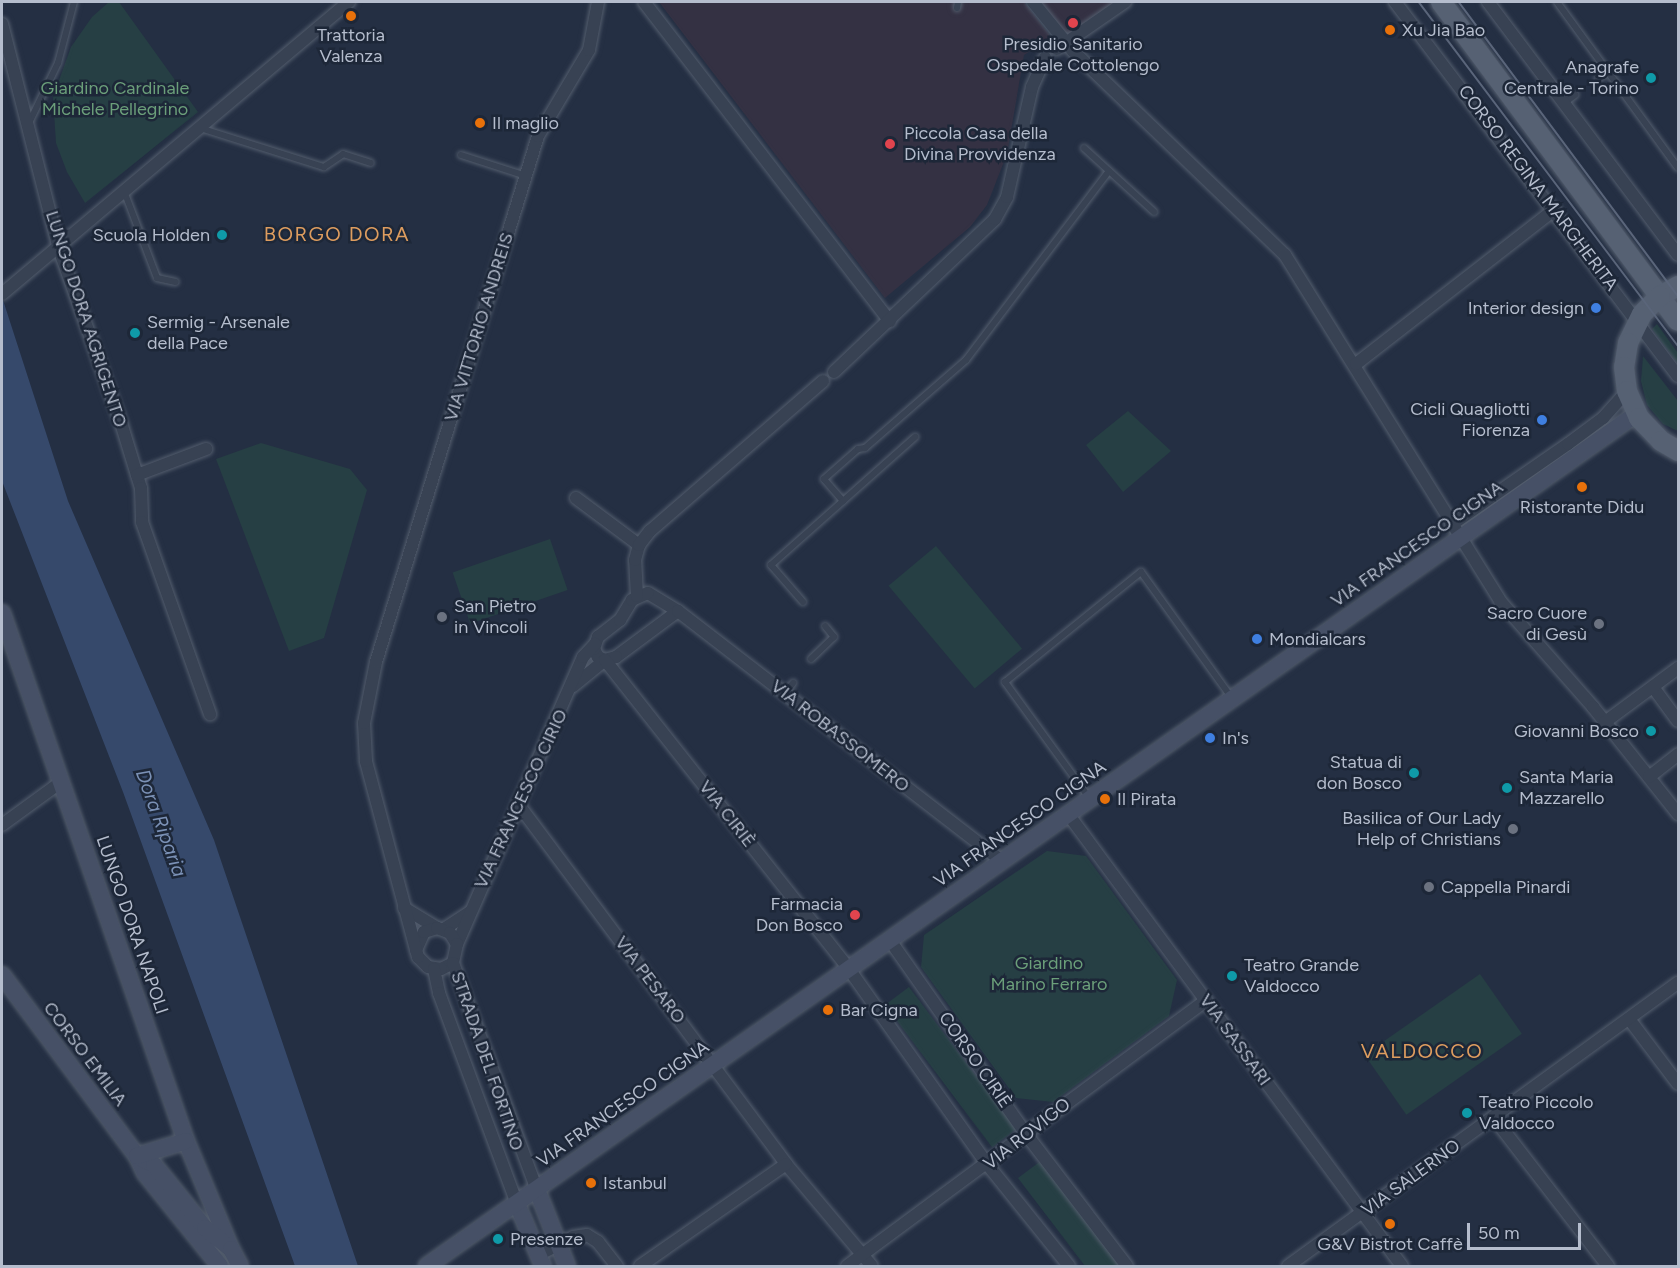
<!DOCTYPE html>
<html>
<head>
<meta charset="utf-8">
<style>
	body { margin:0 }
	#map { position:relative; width:1680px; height:1268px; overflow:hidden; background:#242f43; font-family:Figtree,sans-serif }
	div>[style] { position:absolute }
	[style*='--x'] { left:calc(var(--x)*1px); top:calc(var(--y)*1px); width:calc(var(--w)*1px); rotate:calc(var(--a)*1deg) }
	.medical>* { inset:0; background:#343143 }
	.green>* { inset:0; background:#263f44; transform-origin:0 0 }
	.water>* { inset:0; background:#36496b }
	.roads { filter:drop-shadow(0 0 2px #535d6d) drop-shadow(0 0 2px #535d6d) }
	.lane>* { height:6px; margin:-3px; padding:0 3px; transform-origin:3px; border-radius:3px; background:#384253 }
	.street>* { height:12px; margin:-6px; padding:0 6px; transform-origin:6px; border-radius:6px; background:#384253 }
	.secondary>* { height:16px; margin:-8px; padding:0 8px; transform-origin:8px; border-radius:8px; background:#465066 }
	.primary>* { height:20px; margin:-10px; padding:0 10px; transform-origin:10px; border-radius:10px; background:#566173 }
	.tram>* { height:1.5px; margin:-0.75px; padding:0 0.75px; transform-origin:0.75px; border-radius:0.75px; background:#5a657a }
	.dots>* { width:16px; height:16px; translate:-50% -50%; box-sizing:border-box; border:3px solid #1d2738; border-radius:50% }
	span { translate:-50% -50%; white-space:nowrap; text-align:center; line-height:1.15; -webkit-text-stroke:5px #1d2738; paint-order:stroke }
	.poi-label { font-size:18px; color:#b5bdcd }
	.left { translate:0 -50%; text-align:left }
	.right { translate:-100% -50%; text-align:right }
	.park-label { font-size:18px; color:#6b9f7a }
	.street-label { font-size:18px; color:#b5bdcd }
	.neighbourhood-label { font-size:20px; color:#de9d5f; letter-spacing:1.5px }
	.water-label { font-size:20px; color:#7b91b6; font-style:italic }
	.frame { position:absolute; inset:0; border:3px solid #b5bdcd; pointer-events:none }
	.scale { position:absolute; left:1467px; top:1223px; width:114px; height:27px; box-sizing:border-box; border:3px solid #b5bdcd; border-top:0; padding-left:8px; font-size:18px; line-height:21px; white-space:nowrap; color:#b5bdcd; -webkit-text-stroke:4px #1d2738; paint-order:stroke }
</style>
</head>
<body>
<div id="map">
	<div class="medical">
		<div style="clip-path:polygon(659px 2px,1024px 2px,1049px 34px,1049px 39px,1024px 55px,1007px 154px,987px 205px,970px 227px,885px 298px)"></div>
		<div style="clip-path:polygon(1035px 2px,1124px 2px,1066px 44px)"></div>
	</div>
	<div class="green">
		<div style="clip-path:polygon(109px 2px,119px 2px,198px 112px,85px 203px,67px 172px,56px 143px,53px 97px,71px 47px,92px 17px)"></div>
		<div style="clip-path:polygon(1657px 324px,1678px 353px,1678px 364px,1652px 329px)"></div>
		<div style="clip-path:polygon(1643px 356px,1678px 401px,1678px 431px,1663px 424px,1647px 405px,1641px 381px)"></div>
		<div style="clip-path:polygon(1128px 411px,1171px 451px,1123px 492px,1086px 445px)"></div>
		<div style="clip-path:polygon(261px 443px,350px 469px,367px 490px,324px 638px,289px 651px,216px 459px)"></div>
		<div style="left:550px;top:539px;width:54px;height:103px;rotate:71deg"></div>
		<div style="left:936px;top:546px;width:134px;height:62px;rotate:50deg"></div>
		<div style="clip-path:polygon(1047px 851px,1086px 856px,1177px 980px,1169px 1016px,1053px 1102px,1016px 1098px,921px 967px,924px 935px)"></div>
		<div style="left:1480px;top:974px;width:73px;height:141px;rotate:55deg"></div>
		<div style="left:909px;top:987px;width:178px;height:30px;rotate:53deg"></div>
		<div style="clip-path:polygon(1042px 1160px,1123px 1266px,1085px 1266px,1018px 1178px)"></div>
	</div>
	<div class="water">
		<div style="clip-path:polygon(2px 297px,68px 501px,214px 840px,358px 1266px,295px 1266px,123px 792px,2px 481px)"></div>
	</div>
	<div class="roads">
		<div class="lane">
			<div style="--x:1557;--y:2;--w:205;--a:53.9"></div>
			<div style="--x:957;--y:8;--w:6;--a:-81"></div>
			<div style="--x:1598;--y:79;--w:14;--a:-36"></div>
			<div style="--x:1564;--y:103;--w:14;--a:-36"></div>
			<div style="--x:29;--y:123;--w:67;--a:-64.2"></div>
			<div style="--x:58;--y:63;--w:63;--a:-75.3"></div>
			<div style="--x:200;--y:128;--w:130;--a:17.5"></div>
			<div style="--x:324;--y:167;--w:23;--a:-34"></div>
			<div style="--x:343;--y:154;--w:29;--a:18"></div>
			<div style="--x:1084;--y:148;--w:95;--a:42.4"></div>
			<div style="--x:461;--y:155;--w:68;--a:17.9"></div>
			<div style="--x:124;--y:191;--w:93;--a:69.2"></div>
			<div style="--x:157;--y:278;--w:19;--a:12"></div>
			<div style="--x:843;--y:501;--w:29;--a:-131"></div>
			<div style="--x:824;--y:479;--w:45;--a:-41.4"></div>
			<div style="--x:858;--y:449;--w:7;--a:-8"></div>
			<div style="--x:865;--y:448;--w:134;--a:-41.1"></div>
			<div style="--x:966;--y:360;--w:237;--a:-52.9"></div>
			<div style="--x:803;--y:602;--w:49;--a:-130.9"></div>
			<div style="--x:771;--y:565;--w:193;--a:-41.6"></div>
			<div style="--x:811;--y:659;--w:32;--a:-44"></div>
			<div style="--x:834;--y:637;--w:14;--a:-129"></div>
			<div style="--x:785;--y:693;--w:13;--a:-51"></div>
			<div style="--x:1090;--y:799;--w:145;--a:-126"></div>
			<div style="--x:1005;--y:682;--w:175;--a:-39"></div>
			<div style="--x:1141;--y:572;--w:154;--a:54.2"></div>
		</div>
		<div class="street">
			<div style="--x:644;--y:2;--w:403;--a:52.4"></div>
			<div style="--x:1033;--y:2;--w:63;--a:50.8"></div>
			<div style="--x:1073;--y:51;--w:294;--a:43.9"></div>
			<div style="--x:1285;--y:255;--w:407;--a:58.1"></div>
			<div style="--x:1500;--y:601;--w:141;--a:48.7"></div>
			<div style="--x:1593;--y:707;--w:137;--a:51.5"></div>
			<div style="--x:1395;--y:2;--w:469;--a:52.9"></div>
			<div style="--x:1488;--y:2;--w:316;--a:53.1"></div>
			<div style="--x:2;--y:24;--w:229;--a:75.8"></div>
			<div style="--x:58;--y:246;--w:191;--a:70.4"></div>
			<div style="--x:122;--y:426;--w:65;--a:73"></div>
			<div style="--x:141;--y:488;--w:34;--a:88"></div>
			<div style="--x:142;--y:522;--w:204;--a:70.5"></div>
			<div style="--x:1057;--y:49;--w:83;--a:-34.7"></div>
			<div style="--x:2;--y:294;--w:454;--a:-40.1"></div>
			<div style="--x:1356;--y:364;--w:252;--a:-37.9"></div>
			<div style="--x:834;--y:372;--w:222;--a:-43.5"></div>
			<div style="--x:995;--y:219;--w:25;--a:-61"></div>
			<div style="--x:1007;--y:197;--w:113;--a:-77.2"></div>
			<div style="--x:1032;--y:87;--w:32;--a:-66"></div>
			<div style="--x:137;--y:475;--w:74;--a:-20.6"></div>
			<div style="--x:576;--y:498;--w:79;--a:36.7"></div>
			<div style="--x:1451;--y:525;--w:142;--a:-34.7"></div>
			<div style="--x:1568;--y:444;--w:44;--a:-36.6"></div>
			<div style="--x:1603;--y:418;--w:36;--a:-48"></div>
			<div style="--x:648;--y:593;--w:35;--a:31"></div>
			<div style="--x:678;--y:611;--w:77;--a:143.4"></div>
			<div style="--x:616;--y:657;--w:11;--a:165"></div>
			<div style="--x:605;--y:660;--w:8;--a:-157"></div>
			<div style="--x:598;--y:657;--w:9;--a:-117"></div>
			<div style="--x:594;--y:649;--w:13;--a:-72"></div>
			<div style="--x:598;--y:637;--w:28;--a:-38"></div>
			<div style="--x:620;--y:620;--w:23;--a:-59"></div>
			<div style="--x:632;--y:600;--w:17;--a:-24"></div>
			<div style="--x:637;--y:596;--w:36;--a:-93"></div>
			<div style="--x:635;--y:560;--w:16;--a:-75"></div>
			<div style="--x:639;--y:545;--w:18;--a:-52"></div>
			<div style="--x:650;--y:531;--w:229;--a:-40.9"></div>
			<div style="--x:678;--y:611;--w:409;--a:37.7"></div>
			<div style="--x:573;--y:686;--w:41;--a:-39.1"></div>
			<div style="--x:605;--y:660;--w:397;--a:51.7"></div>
			<div style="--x:851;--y:972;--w:235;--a:54.7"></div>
			<div style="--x:987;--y:1164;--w:131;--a:51.2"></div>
			<div style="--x:1653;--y:687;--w:42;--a:53.7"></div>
			<div style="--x:1605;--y:722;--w:91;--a:-36.5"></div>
			<div style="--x:1649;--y:777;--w:37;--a:-38"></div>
			<div style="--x:518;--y:804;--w:449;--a:53.3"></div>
			<div style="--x:786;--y:1164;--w:133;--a:49.9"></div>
			<div style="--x:1068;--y:814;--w:562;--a:53.54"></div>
			<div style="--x:2;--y:825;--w:73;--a:-36.1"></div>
			<div style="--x:404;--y:908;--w:39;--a:31"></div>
			<div style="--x:444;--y:929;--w:31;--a:-33"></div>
			<div style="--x:889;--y:939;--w:238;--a:54.9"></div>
			<div style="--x:1026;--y:1134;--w:166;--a:52.6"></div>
			<div style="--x:457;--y:944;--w:313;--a:-66.3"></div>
			<div style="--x:583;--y:657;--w:18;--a:-47"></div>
			<div style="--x:416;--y:950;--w:20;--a:-66"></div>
			<div style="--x:424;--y:932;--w:14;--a:-17"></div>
			<div style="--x:437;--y:928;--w:14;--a:21"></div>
			<div style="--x:450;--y:933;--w:13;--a:58"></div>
			<div style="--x:457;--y:944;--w:19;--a:102"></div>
			<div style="--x:453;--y:963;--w:13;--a:153"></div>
			<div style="--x:441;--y:969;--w:13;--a:-171"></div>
			<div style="--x:428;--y:967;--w:14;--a:-135"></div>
			<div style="--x:418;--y:957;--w:203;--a:-104.9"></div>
			<div style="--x:366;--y:761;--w:38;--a:-93"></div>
			<div style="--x:364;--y:723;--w:62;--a:-78.9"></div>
			<div style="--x:376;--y:662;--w:550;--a:-72.88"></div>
			<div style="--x:538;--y:136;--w:100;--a:-59.3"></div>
			<div style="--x:589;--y:50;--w:49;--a:-79.4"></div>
			<div style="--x:453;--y:963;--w:242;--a:69.7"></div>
			<div style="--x:434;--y:969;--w:25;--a:78"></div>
			<div style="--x:439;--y:993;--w:225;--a:69.7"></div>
			<div style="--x:1629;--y:1019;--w:81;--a:53"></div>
			<div style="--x:1494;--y:1118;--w:187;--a:52.4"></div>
			<div style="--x:538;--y:1255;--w:39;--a:-27"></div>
			<div style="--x:573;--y:1237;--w:14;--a:-8"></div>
			<div style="--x:587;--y:1235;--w:13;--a:32"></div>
			<div style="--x:598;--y:1242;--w:31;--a:52"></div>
			<div style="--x:640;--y:1266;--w:178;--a:-34.9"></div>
			<div style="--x:847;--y:1266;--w:447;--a:-36.5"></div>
			<div style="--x:1288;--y:1266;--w:482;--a:-36"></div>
		</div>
		<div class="secondary">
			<div style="--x:2;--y:613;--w:559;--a:70.79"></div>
			<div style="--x:186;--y:1141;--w:117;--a:67.4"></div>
			<div style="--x:2;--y:975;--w:226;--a:53.3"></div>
			<div style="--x:137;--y:1156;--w:19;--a:65"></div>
			<div style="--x:145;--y:1173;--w:119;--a:51.1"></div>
			<div style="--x:137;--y:1156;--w:19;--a:28"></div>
			<div style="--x:154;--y:1165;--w:81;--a:51"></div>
			<div style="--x:205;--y:1228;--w:33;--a:39"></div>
			<div style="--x:231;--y:1249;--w:19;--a:62"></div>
			<div style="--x:137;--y:1156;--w:51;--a:-17"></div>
			<div style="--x:537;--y:1190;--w:82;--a:68.5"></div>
			<div style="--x:517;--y:1204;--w:67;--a:67.2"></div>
			<div style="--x:427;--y:1266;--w:1479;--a:-35.17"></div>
		</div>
		<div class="primary">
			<div style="--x:1441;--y:2;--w:397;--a:53.4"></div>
			<div style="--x:1678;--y:286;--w:21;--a:151"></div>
			<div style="--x:1660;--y:296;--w:25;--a:135"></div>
			<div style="--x:1642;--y:314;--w:32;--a:116"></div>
			<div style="--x:1628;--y:343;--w:24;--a:99"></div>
			<div style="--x:1624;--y:367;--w:24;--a:83"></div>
			<div style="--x:1627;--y:391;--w:30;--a:66"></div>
			<div style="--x:1639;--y:418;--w:32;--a:46"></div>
			<div style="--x:1661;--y:441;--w:20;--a:30"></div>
		</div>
	</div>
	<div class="tram">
		<div style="--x:1419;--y:2;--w:431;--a:53"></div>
		<div style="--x:1459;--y:2;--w:367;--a:53.3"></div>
	</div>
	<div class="dots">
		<div style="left:351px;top:16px;background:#e8710a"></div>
		<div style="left:1073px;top:23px;background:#e0444e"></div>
		<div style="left:1390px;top:30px;background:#e8710a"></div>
		<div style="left:1651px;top:78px;background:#0f9aa8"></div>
		<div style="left:480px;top:123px;background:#e8710a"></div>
		<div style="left:890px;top:144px;background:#e0444e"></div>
		<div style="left:222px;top:235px;background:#0f9aa8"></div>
		<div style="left:1596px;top:308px;background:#3f7fe0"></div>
		<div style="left:135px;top:333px;background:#0f9aa8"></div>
		<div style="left:1542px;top:420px;background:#3f7fe0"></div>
		<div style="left:1582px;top:487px;background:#e8710a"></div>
		<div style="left:442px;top:617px;background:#6b7280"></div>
		<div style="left:1599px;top:624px;background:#6b7280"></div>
		<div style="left:1257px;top:639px;background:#3f7fe0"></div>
		<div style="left:1651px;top:731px;background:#0f9aa8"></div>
		<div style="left:1210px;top:738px;background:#3f7fe0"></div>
		<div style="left:1414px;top:773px;background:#0f9aa8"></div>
		<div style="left:1507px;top:788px;background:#0f9aa8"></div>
		<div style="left:1105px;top:799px;background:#e8710a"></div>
		<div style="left:1513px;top:829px;background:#6b7280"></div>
		<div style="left:1429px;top:887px;background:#6b7280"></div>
		<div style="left:855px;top:915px;background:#e0444e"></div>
		<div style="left:1232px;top:976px;background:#0f9aa8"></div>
		<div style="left:828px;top:1010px;background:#e8710a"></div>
		<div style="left:1467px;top:1113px;background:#0f9aa8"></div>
		<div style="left:591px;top:1183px;background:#e8710a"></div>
		<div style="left:1390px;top:1224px;background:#e8710a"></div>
		<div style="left:498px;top:1239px;background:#0f9aa8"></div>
	</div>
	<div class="poi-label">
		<span class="left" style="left:1402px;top:30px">Xu Jia Bao</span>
		<span style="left:351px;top:46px">Trattoria<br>Valenza</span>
		<span style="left:1073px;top:55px">Presidio Sanitario<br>Ospedale Cottolengo</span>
		<span class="right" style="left:1639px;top:78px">Anagrafe<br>Centrale - Torino</span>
		<span class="left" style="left:492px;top:123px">Il maglio</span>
		<span class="left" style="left:904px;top:144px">Piccola Casa della<br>Divina Provvidenza</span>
		<span class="right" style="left:210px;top:235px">Scuola Holden</span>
		<span class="right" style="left:1584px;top:308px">Interior design</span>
		<span class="left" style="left:147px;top:333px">Sermig - Arsenale<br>della Pace</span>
		<span class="right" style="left:1530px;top:420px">Cicli Quagliotti<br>Fiorenza</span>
		<span style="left:1582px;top:507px">Ristorante Didu</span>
		<span class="left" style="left:454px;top:617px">San Pietro<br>in Vincoli</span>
		<span class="right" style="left:1587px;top:624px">Sacro Cuore<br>di Gesù</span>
		<span class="left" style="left:1269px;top:639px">Mondialcars</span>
		<span class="right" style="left:1639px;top:731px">Giovanni Bosco</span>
		<span class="left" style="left:1222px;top:738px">In's</span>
		<span class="right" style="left:1402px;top:773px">Statua di<br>don Bosco</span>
		<span class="left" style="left:1519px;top:788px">Santa Maria<br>Mazzarello</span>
		<span class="left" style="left:1117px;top:799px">Il Pirata</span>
		<span class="right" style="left:1501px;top:829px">Basilica of Our Lady<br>Help of Christians</span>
		<span class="left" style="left:1441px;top:887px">Cappella Pinardi</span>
		<span class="right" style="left:843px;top:915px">Farmacia<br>Don Bosco</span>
		<span class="left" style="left:1244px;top:976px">Teatro Grande<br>Valdocco</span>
		<span class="left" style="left:840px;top:1010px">Bar Cigna</span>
		<span class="left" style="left:1479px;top:1113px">Teatro Piccolo<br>Valdocco</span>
		<span class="left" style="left:603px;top:1183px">Istanbul</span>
		<span class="left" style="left:510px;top:1239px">Presenze</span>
		<span style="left:1390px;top:1244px">G&amp;V Bistrot Caffè</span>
	</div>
	<div class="park-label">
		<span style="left:115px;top:99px">Giardino Cardinale<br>Michele Pellegrino</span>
		<span style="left:1049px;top:974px">Giardino<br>Marino Ferraro</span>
	</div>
	<div class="street-label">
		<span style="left:1538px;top:188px;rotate:53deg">CORSO REGINA MARGHERITA</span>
		<span style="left:86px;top:319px;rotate:72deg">LUNGO DORA AGRIGENTO</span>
		<span style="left:479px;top:327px;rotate:-73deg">VIA VITTORIO ANDREIS</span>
		<span style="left:1417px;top:544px;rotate:-35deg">VIA FRANCESCO CIGNA</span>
		<span style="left:840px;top:736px;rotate:38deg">VIA ROBASSOMERO</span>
		<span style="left:521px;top:799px;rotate:-65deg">VIA FRANCESCO CIRIO</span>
		<span style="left:727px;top:814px;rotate:52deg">VIA CIRIÈ</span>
		<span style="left:1020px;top:824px;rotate:-35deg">VIA FRANCESCO CIGNA</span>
		<span style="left:132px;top:925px;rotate:71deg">LUNGO DORA NAPOLI</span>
		<span style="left:650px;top:980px;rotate:53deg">VIA PESARO</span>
		<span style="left:1235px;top:1040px;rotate:54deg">VIA SASSARI</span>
		<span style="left:85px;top:1054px;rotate:53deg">CORSO EMILIA</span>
		<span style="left:975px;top:1060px;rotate:55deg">CORSO CIRIÈ</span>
		<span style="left:487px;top:1061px;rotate:71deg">STRADA DEL FORTINO</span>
		<span style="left:623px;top:1104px;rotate:-35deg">VIA FRANCESCO CIGNA</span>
		<span style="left:1027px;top:1134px;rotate:-38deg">VIA ROVIGO</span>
		<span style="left:1411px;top:1178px;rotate:-36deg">VIA SALERNO</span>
	</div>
	<div class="neighbourhood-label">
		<span style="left:337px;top:234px">BORGO DORA</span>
		<span style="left:1422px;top:1051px">VALDOCCO</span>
	</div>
	<div class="water-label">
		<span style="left:161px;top:823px;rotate:70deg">Dora Riparia</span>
	</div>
	<div class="frame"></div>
	<div class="scale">50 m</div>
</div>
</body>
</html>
